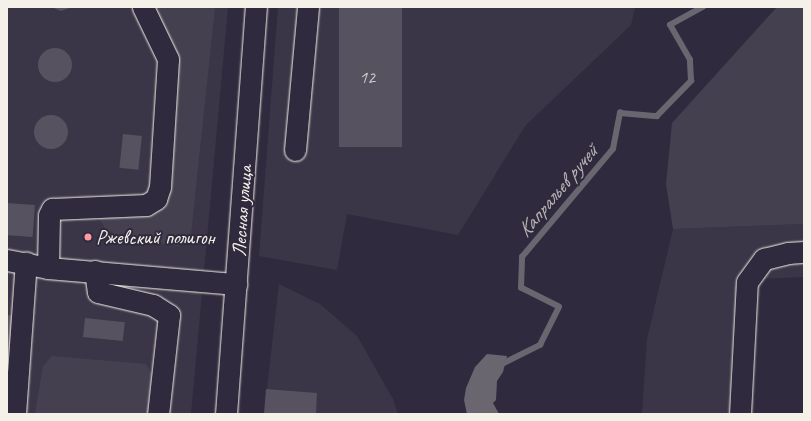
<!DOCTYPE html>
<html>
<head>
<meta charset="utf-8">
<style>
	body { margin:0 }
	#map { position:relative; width:811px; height:421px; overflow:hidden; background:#2f2a3d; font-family:Caveat,sans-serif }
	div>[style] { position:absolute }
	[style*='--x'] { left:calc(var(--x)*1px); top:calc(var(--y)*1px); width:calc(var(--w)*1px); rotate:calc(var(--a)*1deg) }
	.built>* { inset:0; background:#3b3647 }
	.green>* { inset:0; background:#454050 }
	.water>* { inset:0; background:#6a6670 }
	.stream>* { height:5.5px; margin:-2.75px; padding:0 2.75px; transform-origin:2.75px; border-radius:2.75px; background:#6a6670 }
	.building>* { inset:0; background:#56525f; transform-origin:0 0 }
	.round { border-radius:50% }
	.roads { filter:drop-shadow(0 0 1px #f4f1e8) drop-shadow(0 0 1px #f4f1e8) }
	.minor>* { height:21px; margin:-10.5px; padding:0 10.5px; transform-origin:10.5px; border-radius:10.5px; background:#2f2a3d }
	.dots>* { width:11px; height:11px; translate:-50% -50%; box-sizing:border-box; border:2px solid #2f2a3d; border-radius:50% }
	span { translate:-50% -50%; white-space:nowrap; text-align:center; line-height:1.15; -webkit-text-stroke:4px #2f2a3d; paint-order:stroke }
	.number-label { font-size:18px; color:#ccc9c6 }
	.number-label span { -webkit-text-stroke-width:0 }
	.street-label { font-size:20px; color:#f4f1e8 }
	.poi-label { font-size:20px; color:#f4f1e8 }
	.left { translate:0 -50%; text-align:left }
	.water-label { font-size:21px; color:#b6b2b2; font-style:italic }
	.frame { position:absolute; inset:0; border:8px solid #f4f1e8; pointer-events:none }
</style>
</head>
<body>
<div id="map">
	<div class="built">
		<div style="clip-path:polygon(7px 7px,228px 7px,191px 414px,7px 414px)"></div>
		<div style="clip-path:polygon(278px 7px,635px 7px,631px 25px,525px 126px,458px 235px,347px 214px,337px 270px,259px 256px)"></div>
		<div style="clip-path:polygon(804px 224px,804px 277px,759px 279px,749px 414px,642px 414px,647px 339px,673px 229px)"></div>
		<div style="clip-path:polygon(279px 284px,320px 304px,357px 336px,393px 399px,398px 414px,264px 414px)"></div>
	</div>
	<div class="green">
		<div style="clip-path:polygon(145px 7px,215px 7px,191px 234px,188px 241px,178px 246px,126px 239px,106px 230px,96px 213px,150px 206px,169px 59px)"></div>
		<div style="clip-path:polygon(777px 7px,804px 7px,804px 224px,673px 229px,666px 184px,672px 123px)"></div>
		<div style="clip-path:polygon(52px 356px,146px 364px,153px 376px,149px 414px,35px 414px,43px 366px)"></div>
	</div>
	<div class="water">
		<div style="clip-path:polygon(487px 354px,507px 356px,503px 372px,497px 381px,496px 400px,493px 403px,499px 414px,467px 414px,464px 400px,466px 388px,475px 367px)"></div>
	</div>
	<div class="stream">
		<div style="--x:500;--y:365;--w:45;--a:-26.6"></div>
		<div style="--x:540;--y:345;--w:42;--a:-63.4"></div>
		<div style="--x:559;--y:307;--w:42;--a:-153.4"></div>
		<div style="--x:521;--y:288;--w:31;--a:-88"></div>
		<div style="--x:522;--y:257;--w:141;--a:-49.9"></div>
		<div style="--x:613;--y:149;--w:37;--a:-79"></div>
		<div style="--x:620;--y:113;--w:37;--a:5"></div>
		<div style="--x:657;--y:116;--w:49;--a:-45.8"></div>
		<div style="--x:691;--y:81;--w:21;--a:-93"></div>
		<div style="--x:690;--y:60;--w:40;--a:-119.7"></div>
		<div style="--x:670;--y:25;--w:38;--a:-29"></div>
	</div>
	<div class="building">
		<div style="clip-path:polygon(51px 7px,73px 7px,61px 11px)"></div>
		<div style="left:339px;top:7px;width:63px;height:140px"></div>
		<div class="round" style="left:38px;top:48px;width:34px;height:34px"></div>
		<div class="round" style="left:34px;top:115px;width:34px;height:34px"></div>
		<div style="left:123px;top:134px;width:19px;height:34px;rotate:6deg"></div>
		<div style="left:7px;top:203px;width:28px;height:32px;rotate:4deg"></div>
		<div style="clip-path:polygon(7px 315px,17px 316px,7px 397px)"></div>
		<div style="left:85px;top:318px;width:40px;height:19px;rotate:6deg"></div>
		<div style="clip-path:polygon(266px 389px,317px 393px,316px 414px,264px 414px)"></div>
	</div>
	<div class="roads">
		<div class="minor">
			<div style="--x:295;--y:150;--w:144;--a:-84.8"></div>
			<div style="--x:7;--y:260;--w:42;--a:11"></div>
			<div style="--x:48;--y:268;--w:189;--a:4.9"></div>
			<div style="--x:48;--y:268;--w:53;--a:-88.9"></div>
			<div style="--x:49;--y:215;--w:7;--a:-63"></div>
			<div style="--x:52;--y:209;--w:94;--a:-2.4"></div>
			<div style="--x:146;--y:205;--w:12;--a:-31"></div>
			<div style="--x:156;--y:199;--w:13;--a:-72"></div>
			<div style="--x:160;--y:187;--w:128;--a:-86.4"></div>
			<div style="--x:168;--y:59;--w:58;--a:-115.7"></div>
			<div style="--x:95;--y:271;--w:21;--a:82"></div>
			<div style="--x:98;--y:292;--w:57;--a:13.3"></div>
			<div style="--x:153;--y:305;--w:19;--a:32"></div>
			<div style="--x:169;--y:315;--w:100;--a:96.3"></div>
			<div style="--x:15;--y:414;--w:152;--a:-85.9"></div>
			<div style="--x:226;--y:414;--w:408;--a:-85.8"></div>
			<div style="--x:740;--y:414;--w:132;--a:-87"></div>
			<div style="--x:747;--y:282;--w:29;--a:-54"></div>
			<div style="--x:764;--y:259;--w:25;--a:-14"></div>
			<div style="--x:788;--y:253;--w:16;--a:-4"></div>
		</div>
	</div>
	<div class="dots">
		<div style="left:88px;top:237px;background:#ff9aa2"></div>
	</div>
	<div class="number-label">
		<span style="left:367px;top:77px">12</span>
	</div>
	<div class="street-label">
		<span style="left:242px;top:211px;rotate:-86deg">Лесная улица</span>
	</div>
	<div class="poi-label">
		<span class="left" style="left:96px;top:237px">Ржевский полигон</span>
	</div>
	<div class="water-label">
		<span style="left:557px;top:191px;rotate:-50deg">Капральев ручей</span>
	</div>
	<div class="frame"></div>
</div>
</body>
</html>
